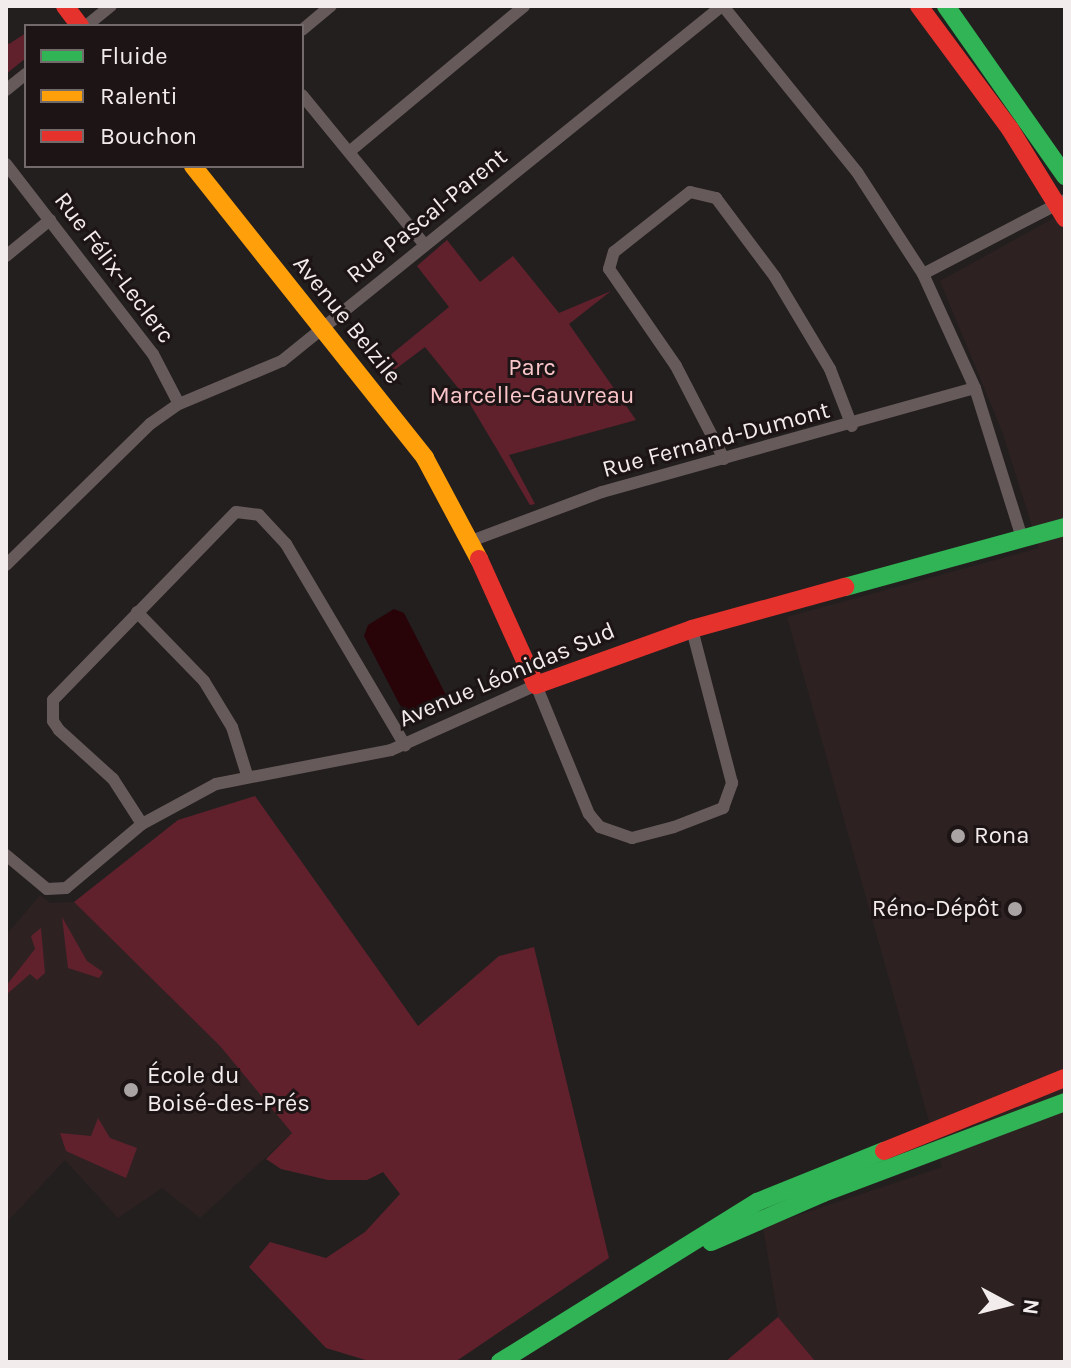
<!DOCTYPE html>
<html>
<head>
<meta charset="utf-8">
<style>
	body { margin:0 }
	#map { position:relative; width:1071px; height:1368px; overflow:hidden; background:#231f1f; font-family:Karla,sans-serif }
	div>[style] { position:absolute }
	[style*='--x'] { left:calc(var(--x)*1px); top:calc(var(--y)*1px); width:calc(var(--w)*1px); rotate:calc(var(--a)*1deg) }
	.built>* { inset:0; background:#2e2122 }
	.green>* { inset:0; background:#60212c }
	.water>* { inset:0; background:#280308 }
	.street>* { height:12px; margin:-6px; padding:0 6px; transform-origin:6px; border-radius:6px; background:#675a5b }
	.fast>* { height:18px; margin:-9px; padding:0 9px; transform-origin:9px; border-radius:9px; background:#30b455 }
	.slow>* { height:18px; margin:-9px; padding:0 9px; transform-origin:9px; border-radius:9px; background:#ff9f0a }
	.jam>* { height:18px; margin:-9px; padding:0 9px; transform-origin:9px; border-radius:9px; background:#e5322d }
	.dots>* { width:22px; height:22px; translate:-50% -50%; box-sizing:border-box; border:4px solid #1c1415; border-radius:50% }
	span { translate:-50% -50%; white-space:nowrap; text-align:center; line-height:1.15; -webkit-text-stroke:6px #1c1415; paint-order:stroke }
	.street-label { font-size:24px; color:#f2ecec }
	.park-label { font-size:24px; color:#fbc6ca }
	.poi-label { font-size:24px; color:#f2ecec }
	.left { translate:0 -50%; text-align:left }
	.right { translate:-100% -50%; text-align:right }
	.frame { position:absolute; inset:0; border:8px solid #f2ecec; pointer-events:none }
	.legend { position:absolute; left:24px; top:24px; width:280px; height:144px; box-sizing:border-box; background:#1c1415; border:2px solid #726a6b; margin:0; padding:10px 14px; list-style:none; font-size:24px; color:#f2ecec }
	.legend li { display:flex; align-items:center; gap:16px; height:40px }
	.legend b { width:40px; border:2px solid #726a6b }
	.north { position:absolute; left:967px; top:1264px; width:80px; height:80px; -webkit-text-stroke:6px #1c1415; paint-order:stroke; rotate:97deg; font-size:22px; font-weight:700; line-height:32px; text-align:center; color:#f2ecec }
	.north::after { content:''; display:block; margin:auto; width:28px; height:36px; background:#f2ecec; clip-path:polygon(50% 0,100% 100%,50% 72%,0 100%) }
</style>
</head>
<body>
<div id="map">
	<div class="built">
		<div style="clip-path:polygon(1065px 212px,1065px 1362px,816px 1362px,778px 1317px,763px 1227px,942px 1167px,787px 617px,1039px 548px,1002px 431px,940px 281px)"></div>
		<div style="clip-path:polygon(40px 895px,50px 903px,74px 902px,220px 1046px,292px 1133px,200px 1218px,162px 1188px,118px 1218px,65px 1160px,6px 1223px,6px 935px)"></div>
	</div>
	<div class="green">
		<div style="clip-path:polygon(26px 33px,26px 58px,6px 74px,6px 41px,9px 44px)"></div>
		<div style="clip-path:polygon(447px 240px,480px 282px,513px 256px,559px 313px,611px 291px,569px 324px,636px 420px,509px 455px,535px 504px,530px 505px,467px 399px,425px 347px,385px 377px,377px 366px,449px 307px,417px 266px)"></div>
		<div style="clip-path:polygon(255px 796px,418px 1026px,499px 956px,534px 947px,609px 1258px,455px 1362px,372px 1362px,326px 1348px,249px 1267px,270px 1242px,326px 1258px,365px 1232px,400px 1194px,383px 1172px,367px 1180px,328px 1180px,281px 1169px,266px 1159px,292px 1133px,220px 1046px,74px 902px,178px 820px)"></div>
		<div style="clip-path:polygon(62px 917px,87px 961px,103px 972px,99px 978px,68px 968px)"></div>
		<div style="clip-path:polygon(41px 928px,45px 973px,37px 980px,30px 974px,6px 995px,6px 986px,35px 949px,31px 936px)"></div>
		<div style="clip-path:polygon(98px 1118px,110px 1138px,137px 1148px,126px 1178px,66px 1151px,60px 1133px,91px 1136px)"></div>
		<div style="clip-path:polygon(778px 1317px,816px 1362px,725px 1362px)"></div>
	</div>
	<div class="water">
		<div style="clip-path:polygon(394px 609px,404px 613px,448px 699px,446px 706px,416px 720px,404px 713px,364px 636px,368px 625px)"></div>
	</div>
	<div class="street">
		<div style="--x:723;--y:6;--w:213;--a:51.1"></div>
		<div style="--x:857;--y:172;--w:121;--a:57.1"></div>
		<div style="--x:923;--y:274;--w:125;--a:65.5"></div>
		<div style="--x:975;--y:388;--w:157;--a:72.6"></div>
		<div style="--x:86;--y:26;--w:32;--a:-39"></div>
		<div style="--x:302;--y:30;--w:38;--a:-40"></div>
		<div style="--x:6;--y:90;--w:26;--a:-39"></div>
		<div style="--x:302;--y:95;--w:191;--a:50.7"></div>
		<div style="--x:349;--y:152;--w:228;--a:-39.8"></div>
		<div style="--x:6;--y:164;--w:240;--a:52.3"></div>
		<div style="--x:153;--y:354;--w:56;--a:62.5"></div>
		<div style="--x:6;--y:256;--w:57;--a:-39.3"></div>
		<div style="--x:923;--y:274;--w:160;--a:-27.5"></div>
		<div style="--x:724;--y:459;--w:105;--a:-117.3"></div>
		<div style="--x:676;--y:366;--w:118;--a:-124.6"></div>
		<div style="--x:609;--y:269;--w:18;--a:-74"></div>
		<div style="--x:614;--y:252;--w:97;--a:-38.3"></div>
		<div style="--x:690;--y:192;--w:27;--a:13"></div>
		<div style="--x:716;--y:198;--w:99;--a:53.2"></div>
		<div style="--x:775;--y:277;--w:107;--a:59.1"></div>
		<div style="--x:830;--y:369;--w:61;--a:68.9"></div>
		<div style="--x:471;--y:541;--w:140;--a:-20.5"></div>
		<div style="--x:602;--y:492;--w:387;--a:-15.6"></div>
		<div style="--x:6;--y:565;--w:202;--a:-44.4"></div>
		<div style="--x:150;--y:424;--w:35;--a:-35"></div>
		<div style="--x:179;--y:404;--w:112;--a:-22.7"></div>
		<div style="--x:282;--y:361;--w:565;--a:-38.9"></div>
		<div style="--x:137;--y:612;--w:96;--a:45.8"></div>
		<div style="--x:204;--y:681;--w:54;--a:58.7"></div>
		<div style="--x:232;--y:727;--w:50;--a:72.6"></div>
		<div style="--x:142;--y:824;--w:54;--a:-122.8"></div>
		<div style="--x:113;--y:779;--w:73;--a:-137.8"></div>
		<div style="--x:59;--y:730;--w:11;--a:-124"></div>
		<div style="--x:53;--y:721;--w:21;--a:-90"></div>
		<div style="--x:53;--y:700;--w:262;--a:-45.8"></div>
		<div style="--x:236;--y:512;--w:23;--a:7"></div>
		<div style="--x:259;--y:515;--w:40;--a:47"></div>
		<div style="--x:286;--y:544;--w:234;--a:59.4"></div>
		<div style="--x:6;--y:855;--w:53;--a:39.7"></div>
		<div style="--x:47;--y:889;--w:19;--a:-3"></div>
		<div style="--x:66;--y:888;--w:99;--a:-40.1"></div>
		<div style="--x:142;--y:824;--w:84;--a:-28.4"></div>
		<div style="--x:216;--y:784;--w:178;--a:-11"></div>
		<div style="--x:391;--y:750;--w:159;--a:-24.1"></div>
		<div style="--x:536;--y:685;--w:139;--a:67.7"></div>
		<div style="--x:589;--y:814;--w:17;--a:50"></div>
		<div style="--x:600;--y:827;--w:34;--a:19"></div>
		<div style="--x:632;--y:838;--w:43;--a:-14.7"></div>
		<div style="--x:674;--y:827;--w:53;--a:-21.2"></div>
		<div style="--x:723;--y:808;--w:27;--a:-70"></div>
		<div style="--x:732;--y:783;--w:159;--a:-104.6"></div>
	</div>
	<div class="fast">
		<div style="--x:946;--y:6;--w:208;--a:55"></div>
		<div style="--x:845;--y:587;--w:228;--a:-15.3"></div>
		<div style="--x:711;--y:1242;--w:122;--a:-23.6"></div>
		<div style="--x:823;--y:1193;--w:259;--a:-20.6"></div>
		<div style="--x:500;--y:1362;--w:303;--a:-31.9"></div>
		<div style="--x:757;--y:1202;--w:137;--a:-21.9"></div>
	</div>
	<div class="slow">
		<div style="--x:193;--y:166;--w:373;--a:51.5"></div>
		<div style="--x:425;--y:458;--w:115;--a:61.9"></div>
	</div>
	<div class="jam">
		<div style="--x:65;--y:6;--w:25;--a:53"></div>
		<div style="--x:919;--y:6;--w:153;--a:53.5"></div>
		<div style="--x:1010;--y:129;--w:105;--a:58.3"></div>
		<div style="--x:479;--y:559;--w:138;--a:65.7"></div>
		<div style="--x:536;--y:685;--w:166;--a:-19.7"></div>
		<div style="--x:692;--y:629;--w:159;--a:-15.4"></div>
		<div style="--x:884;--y:1151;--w:195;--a:-22"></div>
	</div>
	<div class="dots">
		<div style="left:958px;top:836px;background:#aaa4a4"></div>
		<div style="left:1015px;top:909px;background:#aaa4a4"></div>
		<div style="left:131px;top:1090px;background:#aaa4a4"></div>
	</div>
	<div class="street-label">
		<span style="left:427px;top:216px;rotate:-39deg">Rue Pascal-Parent</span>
		<span style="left:114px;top:268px;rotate:53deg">Rue Félix-Leclerc</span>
		<span style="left:347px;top:320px;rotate:51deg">Avenue Belzile</span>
		<span style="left:716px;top:440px;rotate:-15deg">Rue Fernand-Dumont</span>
		<span style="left:507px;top:675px;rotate:-23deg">Avenue Léonidas Sud</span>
	</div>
	<div class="park-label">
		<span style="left:532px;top:382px">Parc<br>Marcelle-Gauvreau</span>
	</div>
	<div class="poi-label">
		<span class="left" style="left:974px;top:836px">Rona</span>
		<span class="right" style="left:999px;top:909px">Réno-Dépôt</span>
		<span class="left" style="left:147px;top:1090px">École du<br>Boisé-des-Prés</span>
	</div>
	<div class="frame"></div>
	<ul class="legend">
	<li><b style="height:10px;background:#30b455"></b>Fluide</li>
	<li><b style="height:10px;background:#ff9f0a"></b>Ralenti</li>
	<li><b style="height:10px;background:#e5322d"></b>Bouchon</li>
	</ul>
	<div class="north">N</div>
</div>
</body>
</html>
